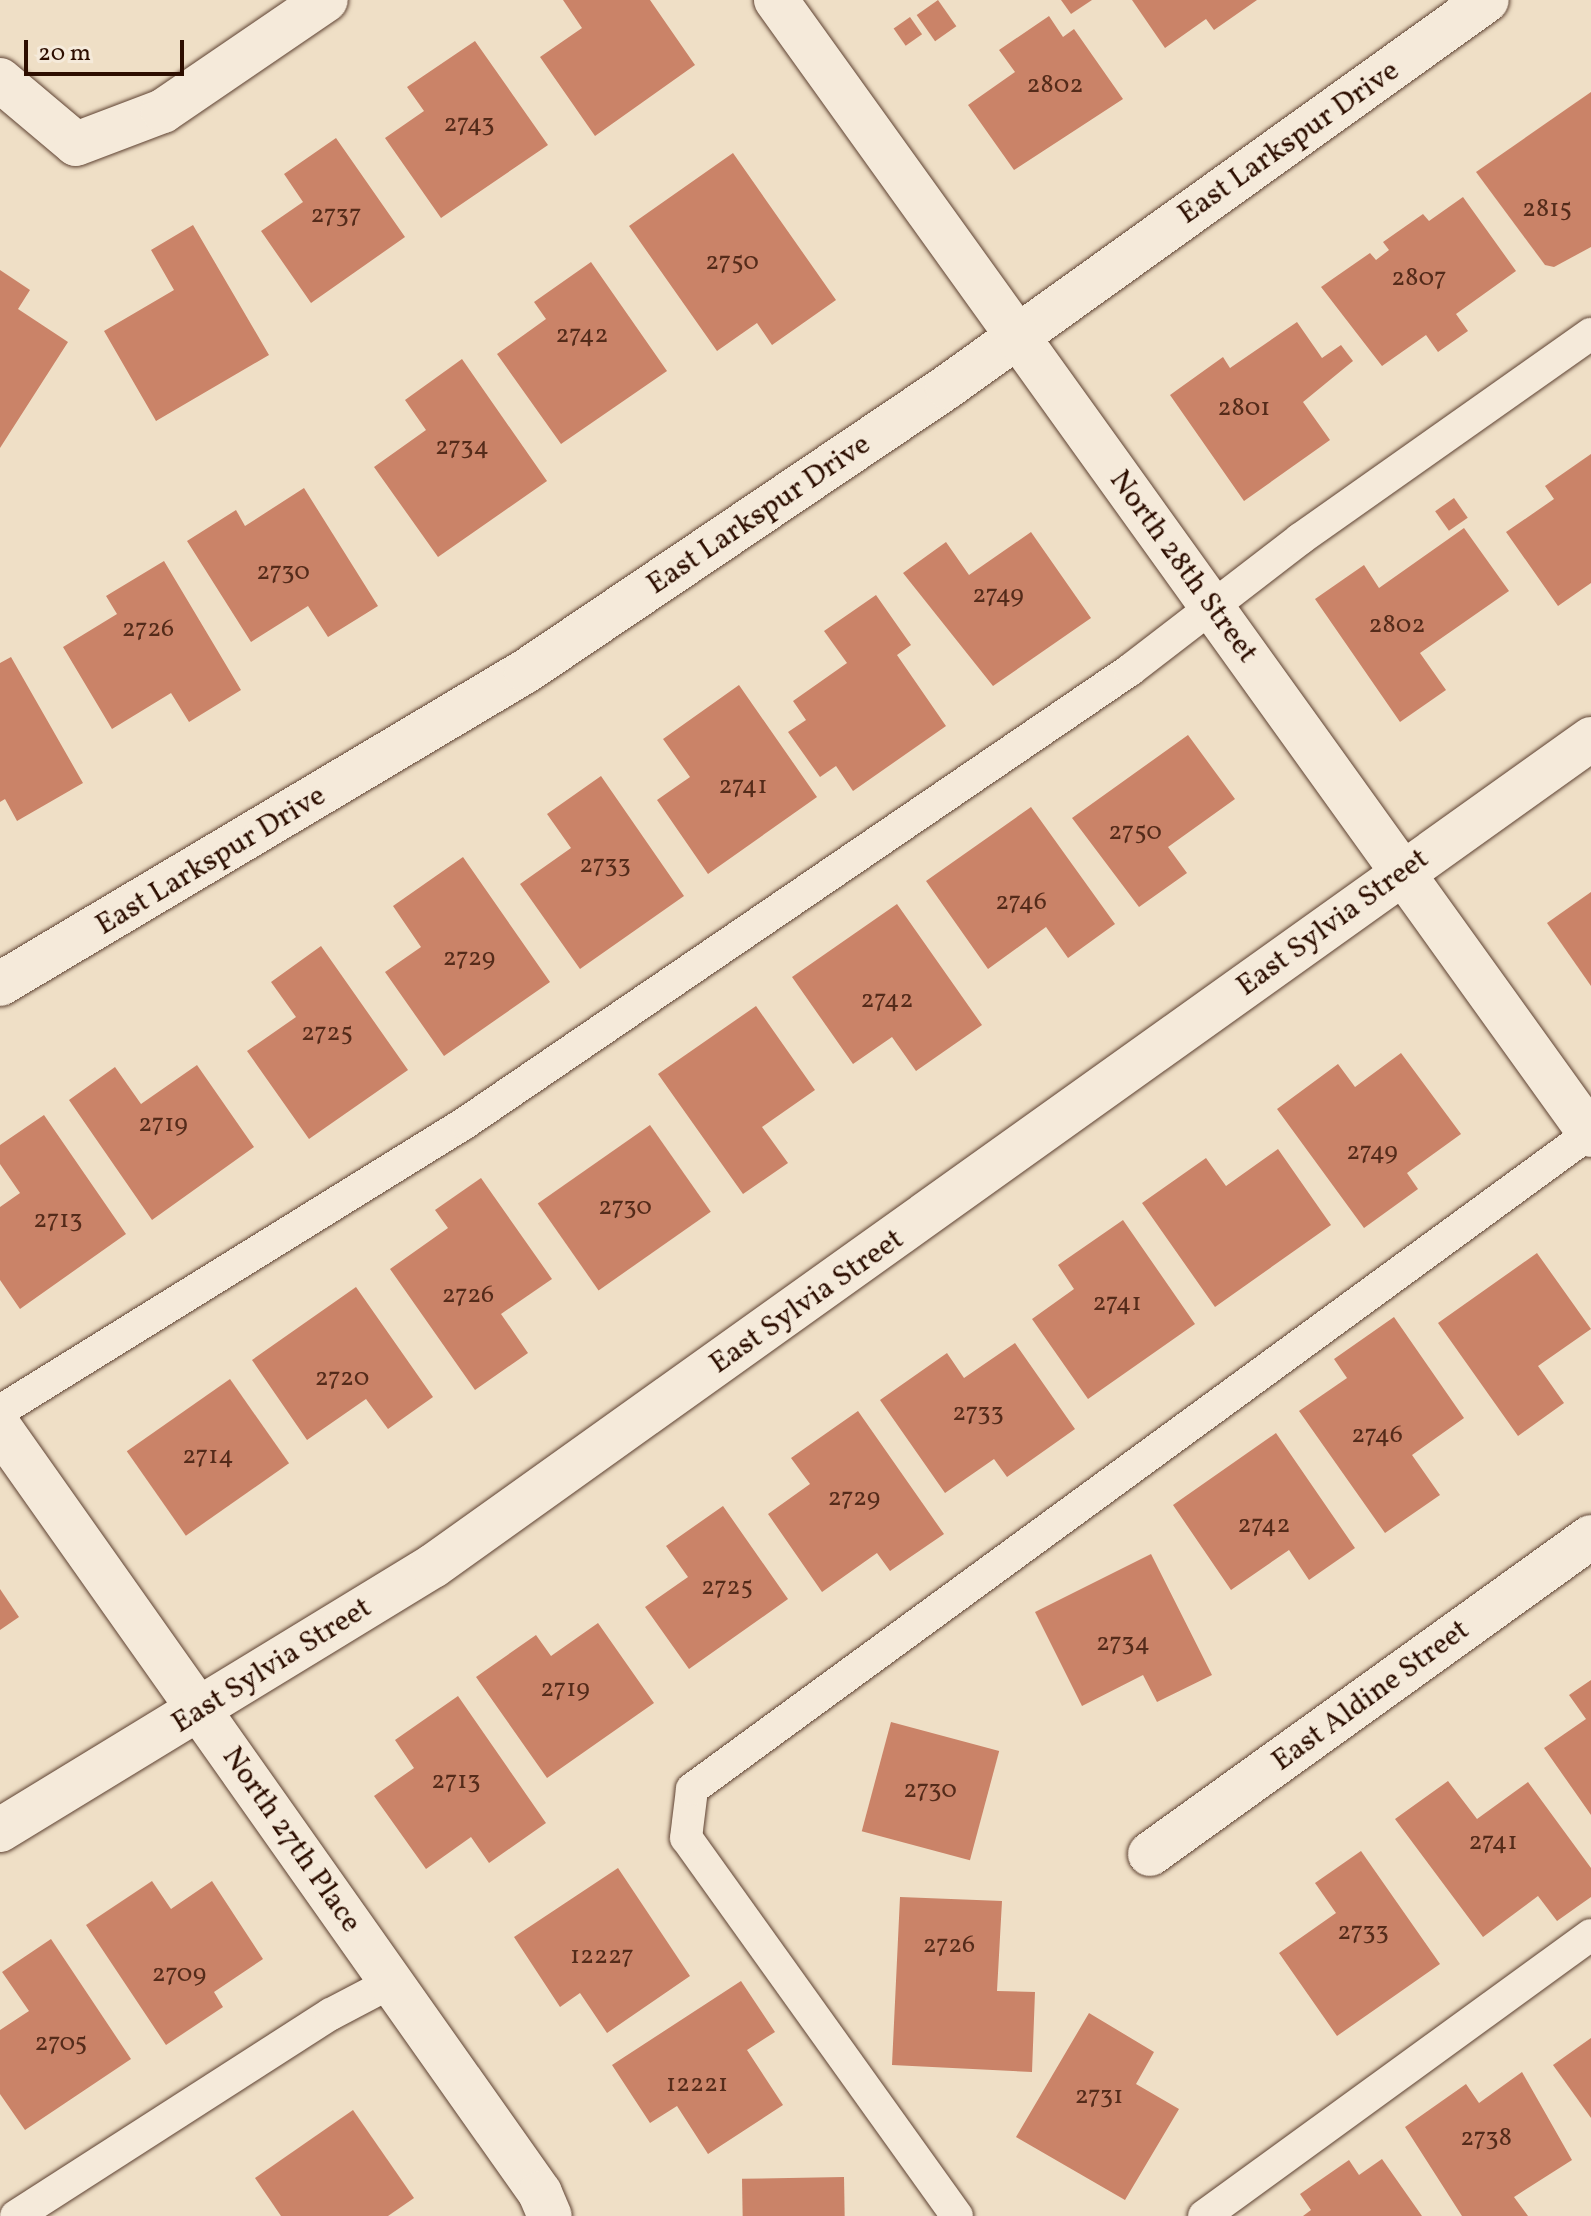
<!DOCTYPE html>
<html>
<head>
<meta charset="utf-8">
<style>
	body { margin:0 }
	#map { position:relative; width:1591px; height:2216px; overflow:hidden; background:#efdfc6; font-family:Vollkorn,serif }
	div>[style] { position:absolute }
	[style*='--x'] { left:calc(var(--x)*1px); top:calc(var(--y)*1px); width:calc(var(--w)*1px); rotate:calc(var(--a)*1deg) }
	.building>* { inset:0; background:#ca8368; transform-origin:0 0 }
	.roads { filter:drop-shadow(0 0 2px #5e4232) drop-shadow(0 0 2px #5e4232) }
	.lane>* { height:32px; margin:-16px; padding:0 16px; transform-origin:16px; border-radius:16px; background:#f5eada }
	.street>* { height:44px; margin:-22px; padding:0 22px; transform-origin:22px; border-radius:22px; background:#f5eada }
	.secondary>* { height:44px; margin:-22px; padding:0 22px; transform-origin:22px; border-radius:22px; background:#f5eada }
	span { translate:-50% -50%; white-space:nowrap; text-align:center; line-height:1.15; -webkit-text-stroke:6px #f5eada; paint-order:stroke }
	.number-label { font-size:26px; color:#542b1a }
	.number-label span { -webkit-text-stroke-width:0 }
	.street-label { font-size:30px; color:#2d0e00 }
	.scale { position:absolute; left:24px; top:40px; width:160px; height:36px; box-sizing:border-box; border:4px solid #2d0e00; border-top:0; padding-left:10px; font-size:24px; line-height:28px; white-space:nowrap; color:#2d0e00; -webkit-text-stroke:6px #f5eada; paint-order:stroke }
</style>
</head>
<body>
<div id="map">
	<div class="building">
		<div style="clip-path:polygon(563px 0,650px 0,695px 65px,595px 136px,540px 57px,582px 28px)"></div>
		<div style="left:938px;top:0;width:32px;height:26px;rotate:55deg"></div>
		<div style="clip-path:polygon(1061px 0,1092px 0,1071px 14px)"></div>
		<div style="clip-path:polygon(1132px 0,1257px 0,1214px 30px,1206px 19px,1165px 48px)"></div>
		<div style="clip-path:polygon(1049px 16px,1063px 37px,1074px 29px,1123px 99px,1014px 170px,968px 105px,1015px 72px,999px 50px)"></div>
		<div style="left:910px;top:17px;width:21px;height:20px;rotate:55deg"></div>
		<div style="clip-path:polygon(475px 41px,548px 145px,441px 218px,385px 138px,424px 111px,407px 87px)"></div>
		<div style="clip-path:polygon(1591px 92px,1591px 247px,1554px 267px,1545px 265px,1476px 172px)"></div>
		<div style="clip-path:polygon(336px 138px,405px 237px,311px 303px,261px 231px,303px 202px,284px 174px)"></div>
		<div style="clip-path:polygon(733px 153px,836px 300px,772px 345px,757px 323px,717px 351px,629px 226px)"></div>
		<div style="clip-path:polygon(1463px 197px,1516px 271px,1456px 314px,1468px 331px,1438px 352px,1426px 335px,1382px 366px,1321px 287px,1370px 253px,1376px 260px,1389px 250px,1383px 242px,1423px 214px,1429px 221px)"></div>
		<div style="clip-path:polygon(193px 225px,269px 355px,156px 421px,104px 331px,174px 290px,151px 250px)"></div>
		<div style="clip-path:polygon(591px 262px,667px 371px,561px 444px,497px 354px,546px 319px,534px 302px)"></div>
		<div style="clip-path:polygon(0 270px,30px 290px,18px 309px,68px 342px,0 448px)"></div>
		<div style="clip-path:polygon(1297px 322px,1322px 358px,1341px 345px,1353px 361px,1303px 402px,1330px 440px,1244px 501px,1170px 395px,1223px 357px,1230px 368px)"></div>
		<div style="clip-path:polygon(462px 359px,547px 481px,438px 557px,374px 467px,426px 430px,405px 400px)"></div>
		<div style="clip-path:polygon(1591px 454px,1591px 583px,1558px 606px,1506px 532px,1554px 499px,1545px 486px)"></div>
		<div style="clip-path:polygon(304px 488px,378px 606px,328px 637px,308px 606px,251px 642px,187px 541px,236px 510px,245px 526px)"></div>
		<div style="left:1454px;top:498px;width:24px;height:23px;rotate:55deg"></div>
		<div style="clip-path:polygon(1464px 528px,1509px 591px,1420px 653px,1446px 690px,1400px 722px,1315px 599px,1364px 565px,1379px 588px)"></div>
		<div style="clip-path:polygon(1031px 532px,1091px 618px,993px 686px,903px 573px,946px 542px,969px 575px)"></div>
		<div style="clip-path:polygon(164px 561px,241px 690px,189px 722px,171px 693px,112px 729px,63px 647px,117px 614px,106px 596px)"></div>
		<div style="clip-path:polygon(876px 595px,911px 645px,897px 655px,946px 726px,853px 791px,836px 766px,820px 777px,788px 732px,806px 720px,793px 701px,847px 663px,824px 631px)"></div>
		<div style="clip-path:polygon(11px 657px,83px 783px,17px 821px,5px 799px,0 802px,0 663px)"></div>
		<div style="clip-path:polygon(739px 685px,817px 797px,708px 874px,657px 800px,690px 777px,663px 739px)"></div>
		<div style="clip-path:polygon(1188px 735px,1235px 799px,1168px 847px,1187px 873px,1139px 907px,1072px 818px)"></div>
		<div style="clip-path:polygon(601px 776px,684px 896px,580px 969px,520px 884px,571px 848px,547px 814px)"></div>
		<div style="clip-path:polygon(1031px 807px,1115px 924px,1068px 958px,1046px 927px,988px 969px,926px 881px)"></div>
		<div style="clip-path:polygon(463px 857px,550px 982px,444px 1056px,385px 972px,421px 947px,393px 906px)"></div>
		<div style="clip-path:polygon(1591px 892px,1591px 986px,1547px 923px)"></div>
		<div style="clip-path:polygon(897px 904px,982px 1025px,916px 1071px,892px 1037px,853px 1064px,792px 977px)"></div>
		<div style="clip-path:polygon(321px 946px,408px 1070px,309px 1139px,247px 1051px,296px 1017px,271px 982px)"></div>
		<div style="clip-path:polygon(756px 1006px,815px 1090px,762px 1127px,788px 1163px,743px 1194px,658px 1074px)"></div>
		<div style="clip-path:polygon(1401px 1053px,1461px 1134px,1407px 1173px,1418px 1189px,1364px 1228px,1277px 1109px,1338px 1064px,1355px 1087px)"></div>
		<div style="clip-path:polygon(197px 1065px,254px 1147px,152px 1220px,69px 1100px,115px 1067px,141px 1104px)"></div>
		<div style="clip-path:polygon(44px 1115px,126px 1234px,20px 1309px,0 1280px,0 1207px,20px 1193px,0 1164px,0 1145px)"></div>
		<div style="left:650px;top:1125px;width:106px;height:137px;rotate:55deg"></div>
		<div style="clip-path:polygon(1278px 1149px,1331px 1225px,1215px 1307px,1142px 1203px,1206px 1158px,1226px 1186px)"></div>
		<div style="clip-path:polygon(481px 1178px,552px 1279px,501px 1314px,528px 1353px,475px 1390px,390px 1269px,448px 1228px,435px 1210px)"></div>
		<div style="clip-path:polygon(1123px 1220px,1195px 1324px,1088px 1399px,1032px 1319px,1074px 1289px,1058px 1265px)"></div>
		<div style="clip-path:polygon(1537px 1253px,1591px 1329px,1538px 1366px,1564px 1403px,1518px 1436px,1438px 1323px)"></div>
		<div style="clip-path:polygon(356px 1287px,433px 1397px,388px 1429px,366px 1399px,307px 1440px,252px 1360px)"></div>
		<div style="clip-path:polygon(1394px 1317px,1464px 1418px,1412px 1455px,1440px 1495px,1385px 1533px,1299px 1411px,1347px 1378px,1334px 1359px)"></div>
		<div style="clip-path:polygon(1015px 1343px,1075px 1429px,1007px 1477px,994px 1459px,945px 1493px,880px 1400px,947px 1353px,964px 1378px)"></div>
		<div style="left:230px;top:1379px;width:103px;height:126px;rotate:55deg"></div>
		<div style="clip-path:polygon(858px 1411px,944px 1534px,890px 1571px,877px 1553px,822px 1592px,768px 1514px,810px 1484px,791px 1458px)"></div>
		<div style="clip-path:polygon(1276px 1433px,1355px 1548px,1309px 1580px,1289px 1550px,1231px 1590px,1173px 1505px)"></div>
		<div style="clip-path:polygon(723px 1506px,788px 1599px,689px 1669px,645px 1607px,688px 1577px,666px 1546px)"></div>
		<div style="clip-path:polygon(1151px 1554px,1212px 1675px,1157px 1702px,1143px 1675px,1082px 1706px,1035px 1612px)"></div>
		<div style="clip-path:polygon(0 1589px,19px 1617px,0 1630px)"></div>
		<div style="clip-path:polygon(598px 1623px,654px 1703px,547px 1778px,476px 1677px,536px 1635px,551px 1656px)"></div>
		<div style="clip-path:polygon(1591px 1680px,1591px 1815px,1544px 1748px,1586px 1719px,1569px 1695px)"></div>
		<div style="clip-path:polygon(458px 1696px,546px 1823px,489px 1863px,471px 1837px,426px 1869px,374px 1796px,414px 1768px,395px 1740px)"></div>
		<div style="left:891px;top:1722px;width:112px;height:113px;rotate:15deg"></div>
		<div style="clip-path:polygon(1448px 1781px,1477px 1819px,1528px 1782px,1591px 1868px,1591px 1897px,1557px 1921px,1538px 1896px,1483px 1937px,1395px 1819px)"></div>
		<div style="clip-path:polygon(1361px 1851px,1440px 1964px,1337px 2036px,1279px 1953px,1336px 1913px,1315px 1883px)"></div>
		<div style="clip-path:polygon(618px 1868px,690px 1976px,607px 2033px,580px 1993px,560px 2007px,514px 1937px)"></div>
		<div style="clip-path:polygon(152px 1881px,171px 1909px,212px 1881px,263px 1959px,214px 1992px,223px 2007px,166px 2045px,86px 1925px)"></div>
		<div style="clip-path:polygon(900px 1897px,1002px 1901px,997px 1991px,1035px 1992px,1032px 2072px,892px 2065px)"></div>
		<div style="clip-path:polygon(51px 1939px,131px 2059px,25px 2130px,0 2094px,0 2030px,29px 2011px,2px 1972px)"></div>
		<div style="clip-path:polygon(741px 1981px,775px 2032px,747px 2050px,783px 2105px,708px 2154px,677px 2106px,650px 2123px,612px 2065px)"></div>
		<div style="clip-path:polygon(1089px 2013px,1154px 2052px,1136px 2084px,1179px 2109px,1125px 2200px,1016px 2137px)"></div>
		<div style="clip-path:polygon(1591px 2038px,1591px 2118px,1553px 2065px)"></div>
		<div style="clip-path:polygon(1522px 2072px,1572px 2160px,1514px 2197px,1528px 2216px,1462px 2216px,1405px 2127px,1466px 2084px,1479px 2103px)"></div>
		<div style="clip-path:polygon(353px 2110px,414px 2198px,388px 2216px,281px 2216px,255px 2178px)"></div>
		<div style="clip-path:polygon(1382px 2159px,1422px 2216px,1303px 2216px,1311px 2210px,1300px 2194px,1349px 2160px,1359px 2175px)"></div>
		<div style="left:844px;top:2177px;width:39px;height:102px;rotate:89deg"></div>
	</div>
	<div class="roads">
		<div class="lane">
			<div style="--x:0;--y:1411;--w:547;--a:-31.77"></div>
			<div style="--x:465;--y:1123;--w:805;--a:-34.26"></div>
			<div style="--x:1130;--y:670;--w:215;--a:-37.6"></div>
			<div style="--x:1300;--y:539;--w:356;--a:-35.2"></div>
			<div style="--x:16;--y:2216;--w:374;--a:-32.7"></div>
			<div style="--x:331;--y:2014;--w:67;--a:-27.7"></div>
			<div style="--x:957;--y:2216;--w:465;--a:-125.6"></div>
			<div style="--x:686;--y:1838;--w:49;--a:-83"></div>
			<div style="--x:692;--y:1789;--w:1112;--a:-36.15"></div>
			<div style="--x:1204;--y:2216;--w:478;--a:-36"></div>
		</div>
		<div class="street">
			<div style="--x:0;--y:80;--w:99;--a:40.1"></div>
			<div style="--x:76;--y:144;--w:93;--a:-20.8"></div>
			<div style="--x:163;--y:111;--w:197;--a:-34.3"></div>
			<div style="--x:0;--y:984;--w:612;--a:-30.76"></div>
			<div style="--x:526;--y:671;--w:508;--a:-34"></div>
			<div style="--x:947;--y:387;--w:664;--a:-35.63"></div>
			<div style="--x:0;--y:1428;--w:936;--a:54.78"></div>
			<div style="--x:540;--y:2193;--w:25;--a:67"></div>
			<div style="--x:0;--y:1830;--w:507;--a:-31.37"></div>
			<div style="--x:433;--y:1566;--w:1423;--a:-35.53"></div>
			<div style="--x:1150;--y:1854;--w:543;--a:-35.71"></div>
		</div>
		<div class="secondary">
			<div style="--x:776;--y:0;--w:1397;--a:54.32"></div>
		</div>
	</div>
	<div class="number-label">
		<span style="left:1055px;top:86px">2802</span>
		<span style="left:469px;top:125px">2743</span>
		<span style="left:1547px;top:210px">2815</span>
		<span style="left:336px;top:216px">2737</span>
		<span style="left:732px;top:263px">2750</span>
		<span style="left:1419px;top:279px">2807</span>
		<span style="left:582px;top:336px">2742</span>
		<span style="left:1244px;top:409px">2801</span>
		<span style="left:462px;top:448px">2734</span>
		<span style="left:283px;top:573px">2730</span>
		<span style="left:998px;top:596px">2749</span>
		<span style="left:1397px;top:626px">2802</span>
		<span style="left:148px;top:630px">2726</span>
		<span style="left:743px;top:787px">2741</span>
		<span style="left:1135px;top:833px">2750</span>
		<span style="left:605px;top:866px">2733</span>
		<span style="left:1021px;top:903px">2746</span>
		<span style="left:469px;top:959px">2729</span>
		<span style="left:887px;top:1001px">2742</span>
		<span style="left:327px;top:1034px">2725</span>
		<span style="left:163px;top:1125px">2719</span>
		<span style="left:1372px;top:1153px">2749</span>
		<span style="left:625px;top:1208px">2730</span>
		<span style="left:58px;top:1221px">2713</span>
		<span style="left:468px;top:1296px">2726</span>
		<span style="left:1117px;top:1304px">2741</span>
		<span style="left:342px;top:1379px">2720</span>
		<span style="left:978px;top:1414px">2733</span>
		<span style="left:1377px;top:1436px">2746</span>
		<span style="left:208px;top:1457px">2714</span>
		<span style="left:854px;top:1499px">2729</span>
		<span style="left:1264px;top:1526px">2742</span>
		<span style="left:727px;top:1588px">2725</span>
		<span style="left:1123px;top:1644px">2734</span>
		<span style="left:565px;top:1690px">2719</span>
		<span style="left:456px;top:1782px">2713</span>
		<span style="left:930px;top:1791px">2730</span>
		<span style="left:1493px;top:1843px">2741</span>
		<span style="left:1363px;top:1933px">2733</span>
		<span style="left:949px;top:1946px">2726</span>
		<span style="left:602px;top:1957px">12227</span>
		<span style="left:179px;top:1975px">2709</span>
		<span style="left:61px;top:2044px">2705</span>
		<span style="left:697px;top:2085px">12221</span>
		<span style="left:1099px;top:2097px">2731</span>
		<span style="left:1486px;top:2139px">2738</span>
	</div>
	<div class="street-label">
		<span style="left:1289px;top:143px;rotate:-35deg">East Larkspur Drive</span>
		<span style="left:759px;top:515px;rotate:-34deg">East Larkspur Drive</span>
		<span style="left:1183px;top:567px;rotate:54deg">North 28th Street</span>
		<span style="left:211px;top:861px;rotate:-31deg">East Larkspur Drive</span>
		<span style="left:1333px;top:923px;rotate:-36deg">East Sylvia Street</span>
		<span style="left:807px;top:1302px;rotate:-35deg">East Sylvia Street</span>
		<span style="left:272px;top:1666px;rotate:-32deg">East Sylvia Street</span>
		<span style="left:1371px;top:1696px;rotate:-36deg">East Aldine Street</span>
		<span style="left:291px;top:1840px;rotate:55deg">North 27th Place</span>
	</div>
	<div class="scale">20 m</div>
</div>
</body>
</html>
